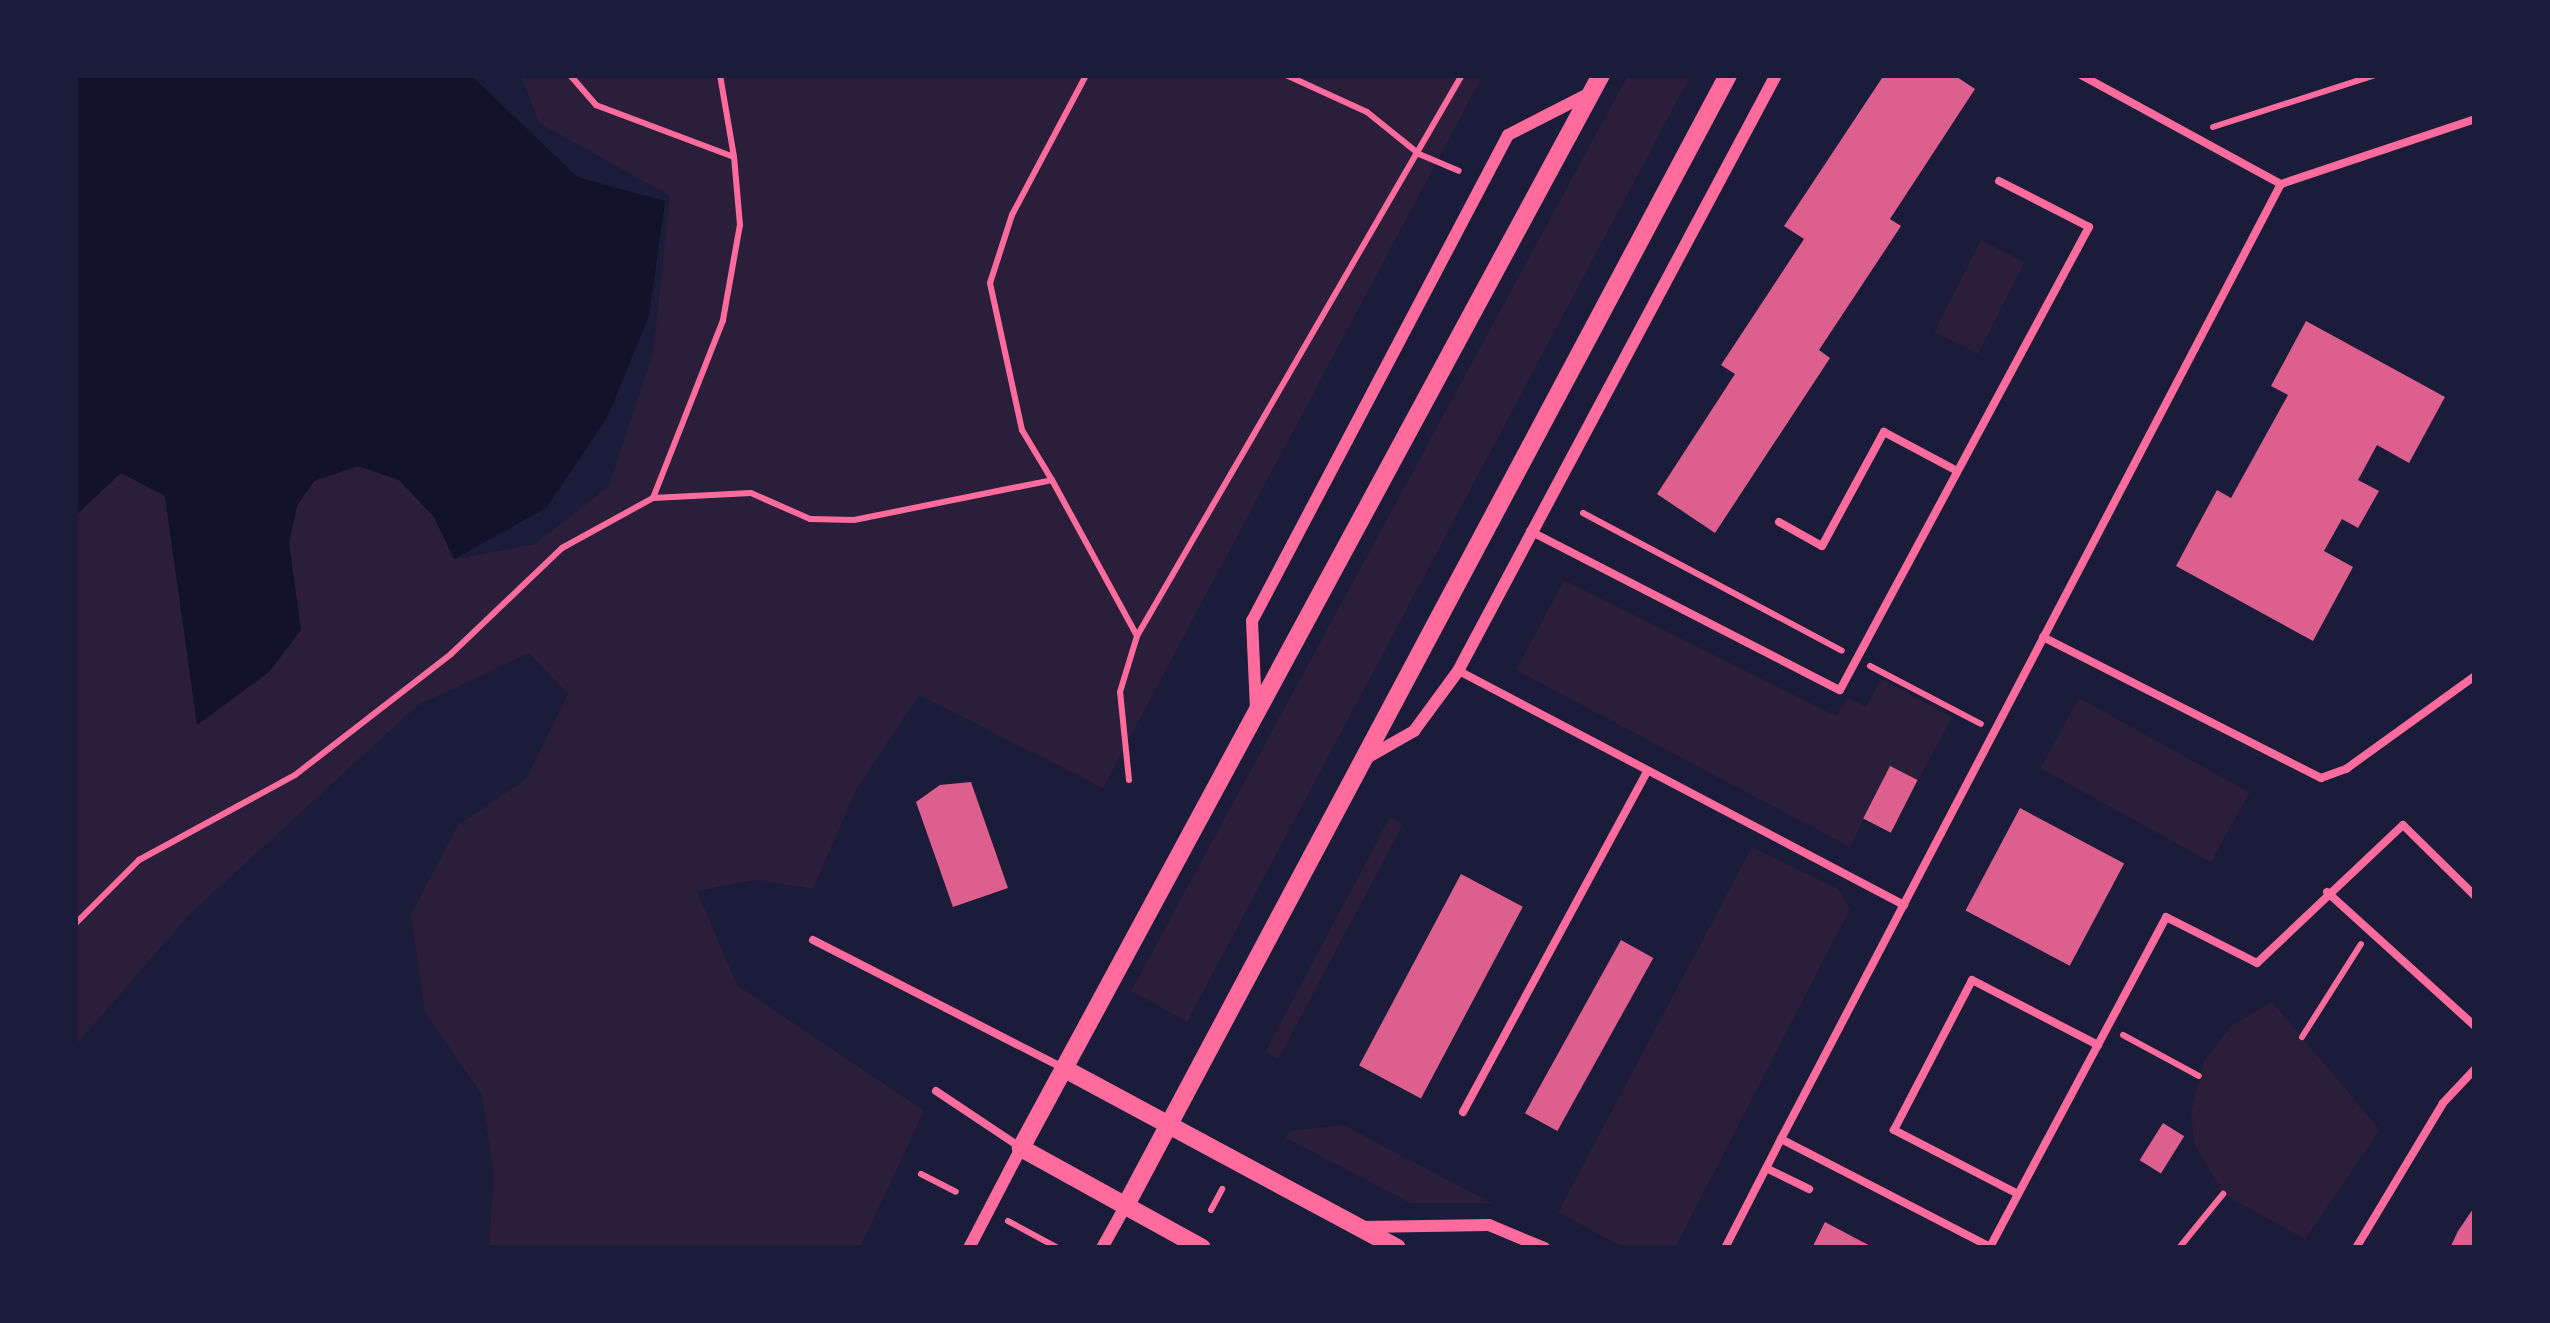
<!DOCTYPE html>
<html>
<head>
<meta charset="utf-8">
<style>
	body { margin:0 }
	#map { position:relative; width:2550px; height:1323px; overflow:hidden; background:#1b1b3a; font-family:Barlow,sans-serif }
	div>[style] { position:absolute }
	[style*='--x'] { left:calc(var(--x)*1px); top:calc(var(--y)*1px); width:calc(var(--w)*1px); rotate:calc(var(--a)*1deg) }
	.green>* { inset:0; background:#2a1e3b; transform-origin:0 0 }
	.water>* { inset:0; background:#12122b }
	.building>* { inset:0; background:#dd5f8e; transform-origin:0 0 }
	.path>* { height:6px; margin:-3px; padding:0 3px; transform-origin:3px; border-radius:3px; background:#ff6b9d }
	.service>* { height:8px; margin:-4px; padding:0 4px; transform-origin:4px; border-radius:4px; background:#ff6b9d }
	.minor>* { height:12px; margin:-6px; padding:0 6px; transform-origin:6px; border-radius:6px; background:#ff6b9d }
	.tertiary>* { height:18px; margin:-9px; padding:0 9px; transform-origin:9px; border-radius:9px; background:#ff6b9d }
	span { translate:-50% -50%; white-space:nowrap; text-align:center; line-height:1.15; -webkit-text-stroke:9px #1b1b3a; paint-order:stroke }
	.frame { position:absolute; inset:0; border:78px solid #1b1b3a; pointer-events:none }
</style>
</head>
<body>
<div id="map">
	<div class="green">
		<div style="clip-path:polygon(521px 75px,1483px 75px,1103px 788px,919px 695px,857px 788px,813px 889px,755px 880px,697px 891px,737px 985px,924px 1111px,860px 1248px,489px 1248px,494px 1176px,482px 1095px,425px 1012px,411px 914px,458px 825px,526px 779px,568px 694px,529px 653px,418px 705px,189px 915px,75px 1046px,75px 516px,121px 472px,165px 496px,198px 724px,300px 630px,289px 543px,297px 506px,314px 481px,358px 466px,399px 480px,434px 517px,455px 559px,535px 544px,609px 486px,653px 353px,670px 196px,539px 123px)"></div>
		<div style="clip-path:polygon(1628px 75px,1691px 75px,1187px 1022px,1131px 991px)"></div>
		<div style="left:1981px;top:240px;width:49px;height:103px;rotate:27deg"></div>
		<div style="clip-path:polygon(1564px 580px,1836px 716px,1848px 697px,1866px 707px,1881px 679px,1952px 717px,1918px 780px,1890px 767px,1850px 847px,1516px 670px)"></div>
		<div style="left:2079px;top:698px;width:195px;height:80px;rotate:29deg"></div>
		<div style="left:1390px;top:817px;width:15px;height:266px;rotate:28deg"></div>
		<div style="clip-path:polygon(1752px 847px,1838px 889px,1850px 909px,1675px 1248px,1624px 1248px,1558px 1212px)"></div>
		<div style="clip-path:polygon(2272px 1002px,2380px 1130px,2305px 1239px,2223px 1194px,2194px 1143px,2191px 1112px,2204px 1061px,2231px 1026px)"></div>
		<div style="clip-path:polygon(1341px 1125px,1349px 1128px,1492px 1203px,1410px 1203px,1286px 1138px,1290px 1131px)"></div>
	</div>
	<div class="water">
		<div style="clip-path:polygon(75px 75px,471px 75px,577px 177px,665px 201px,649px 316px,607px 418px,546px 508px,454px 559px,434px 517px,399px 480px,358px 466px,314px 481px,297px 506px,289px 543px,301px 630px,269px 672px,197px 725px,165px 496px,121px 473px,75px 516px)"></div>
	</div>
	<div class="building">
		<div style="clip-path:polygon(1884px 75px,1954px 75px,1975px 89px,1890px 219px,1901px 226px,1819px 350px,1830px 358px,1715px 533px,1657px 494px,1735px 374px,1721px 365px,1804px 239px,1784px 226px)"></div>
		<div style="clip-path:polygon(2306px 321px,2445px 397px,2409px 463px,2377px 445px,2358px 480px,2379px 491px,2358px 528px,2342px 519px,2324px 551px,2353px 567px,2313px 641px,2176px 566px,2217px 490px,2231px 498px,2288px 395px,2271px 386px)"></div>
		<div style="left:1890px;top:766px;width:31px;height:59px;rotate:27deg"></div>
		<div style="clip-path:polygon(971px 782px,1008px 888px,953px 907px,916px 802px,940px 785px)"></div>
		<div style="left:2020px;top:808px;width:118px;height:116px;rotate:28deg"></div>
		<div style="left:1461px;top:874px;width:70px;height:217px;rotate:28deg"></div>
		<div style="left:1621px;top:940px;width:37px;height:198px;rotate:29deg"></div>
		<div style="left:2163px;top:1123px;width:25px;height:44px;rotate:32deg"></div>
		<div style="clip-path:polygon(2475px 1206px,2475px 1248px,2450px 1248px,2458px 1231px)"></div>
		<div style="clip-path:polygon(1825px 1222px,1874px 1248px,1812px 1248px)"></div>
	</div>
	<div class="path">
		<div style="--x:720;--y:75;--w:83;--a:80.3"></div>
		<div style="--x:1286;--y:75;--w:89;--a:24.6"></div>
		<div style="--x:1367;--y:112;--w:67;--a:38.9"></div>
		<div style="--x:1419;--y:154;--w:43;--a:23"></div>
		<div style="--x:2213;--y:127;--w:170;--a:-17.8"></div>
		<div style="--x:1052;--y:480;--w:58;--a:-121"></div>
		<div style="--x:1022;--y:430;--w:150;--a:-102.3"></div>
		<div style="--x:990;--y:283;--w:71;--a:-72.1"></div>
		<div style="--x:1012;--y:215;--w:158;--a:-62.1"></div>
		<div style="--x:653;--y:498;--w:98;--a:-2.9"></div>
		<div style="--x:751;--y:493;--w:64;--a:23.8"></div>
		<div style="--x:810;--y:519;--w:44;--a:1.3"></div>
		<div style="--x:854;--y:520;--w:202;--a:-11.4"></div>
		<div style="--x:1052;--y:480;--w:175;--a:61.4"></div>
		<div style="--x:1583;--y:513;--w:293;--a:28"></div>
		<div style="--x:1870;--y:666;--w:125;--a:27.6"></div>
		<div style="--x:1129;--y:780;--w:88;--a:-95.8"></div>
		<div style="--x:1120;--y:692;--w:59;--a:-73.1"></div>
		<div style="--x:1137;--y:636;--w:648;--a:-59.92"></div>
		<div style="--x:75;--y:924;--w:91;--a:-45"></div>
		<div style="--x:139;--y:860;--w:178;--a:-28.6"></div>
		<div style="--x:295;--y:775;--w:197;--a:-37.8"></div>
		<div style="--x:451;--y:654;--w:153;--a:-43.7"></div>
		<div style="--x:562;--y:548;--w:104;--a:-28.8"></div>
		<div style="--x:653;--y:498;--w:191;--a:-68.5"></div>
		<div style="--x:723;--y:320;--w:97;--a:-79.9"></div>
		<div style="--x:740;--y:225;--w:68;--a:-95"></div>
		<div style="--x:734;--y:157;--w:147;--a:-159.4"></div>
		<div style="--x:596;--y:105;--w:40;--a:-131"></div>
		<div style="--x:2123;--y:1035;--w:86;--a:28.3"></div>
		<div style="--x:2302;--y:1037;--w:110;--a:-57.6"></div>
		<div style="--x:921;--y:1174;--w:39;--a:27"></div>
		<div style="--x:1211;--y:1210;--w:24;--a:-62"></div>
		<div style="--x:1008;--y:1221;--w:57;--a:28.4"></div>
		<div style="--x:2179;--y:1248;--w:70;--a:-50.8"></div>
	</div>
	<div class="service">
		<div style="--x:2081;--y:75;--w:228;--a:28.6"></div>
		<div style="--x:2281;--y:184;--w:205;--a:-18.5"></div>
		<div style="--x:1779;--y:522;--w:49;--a:29.2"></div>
		<div style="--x:1822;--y:546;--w:130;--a:-61.5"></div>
		<div style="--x:1884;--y:432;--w:83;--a:28.1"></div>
		<div style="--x:1530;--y:531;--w:348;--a:27.2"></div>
		<div style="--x:1840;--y:690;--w:526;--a:-61.73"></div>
		<div style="--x:2089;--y:227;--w:101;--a:-152.9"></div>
		<div style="--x:2043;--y:637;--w:312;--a:26.9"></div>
		<div style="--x:2321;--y:778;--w:27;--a:-20"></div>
		<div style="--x:2346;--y:769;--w:159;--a:-35.8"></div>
		<div style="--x:1459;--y:671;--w:503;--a:27.74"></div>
		<div style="--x:2327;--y:892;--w:200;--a:42.2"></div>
		<div style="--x:813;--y:940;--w:281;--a:27.1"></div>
		<div style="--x:936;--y:1091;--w:101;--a:33.7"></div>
		<div style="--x:1463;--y:1112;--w:387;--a:-61.6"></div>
		<div style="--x:1781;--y:1139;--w:1078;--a:-62.37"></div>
		<div style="--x:1766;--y:1168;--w:48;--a:26"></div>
		<div style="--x:2018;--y:1194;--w:140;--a:-152.7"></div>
		<div style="--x:1894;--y:1130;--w:169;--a:-62.5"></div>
		<div style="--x:1972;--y:980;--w:142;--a:27.3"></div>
		<div style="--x:1990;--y:1247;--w:374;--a:-61.9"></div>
		<div style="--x:2166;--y:917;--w:102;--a:26.8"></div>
		<div style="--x:2257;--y:963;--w:201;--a:-43.4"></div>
		<div style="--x:2403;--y:825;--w:101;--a:44.6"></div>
		<div style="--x:1725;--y:1248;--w:123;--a:-62.8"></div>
		<div style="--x:1781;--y:1139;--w:235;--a:27.3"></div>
		<div style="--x:2356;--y:1248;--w:169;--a:-59"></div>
		<div style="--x:2443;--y:1103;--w:47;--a:-46.7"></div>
	</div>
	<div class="minor">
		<div style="--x:1256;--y:709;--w:88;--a:-92.6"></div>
		<div style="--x:1252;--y:621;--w:549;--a:-62.22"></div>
		<div style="--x:1508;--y:135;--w:92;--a:-27.1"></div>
		<div style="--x:1363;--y:760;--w:59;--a:-29.6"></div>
		<div style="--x:1414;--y:731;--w:74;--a:-53.7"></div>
		<div style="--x:1458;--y:671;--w:676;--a:-61.92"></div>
		<div style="--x:1363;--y:1227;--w:126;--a:-0.9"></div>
		<div style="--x:1489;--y:1225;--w:60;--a:22.7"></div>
		<div style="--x:969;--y:1248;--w:113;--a:-62.5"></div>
		<div style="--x:1102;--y:1248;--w:49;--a:-60.8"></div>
	</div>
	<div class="tertiary">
		<div style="--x:1063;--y:1068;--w:379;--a:28.3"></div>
		<div style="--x:1126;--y:1205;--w:1280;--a:-61.95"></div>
		<div style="--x:1202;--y:1248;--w:207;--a:-151.1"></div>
		<div style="--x:1021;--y:1148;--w:1220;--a:-61.61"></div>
	</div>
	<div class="frame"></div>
</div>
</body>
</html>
